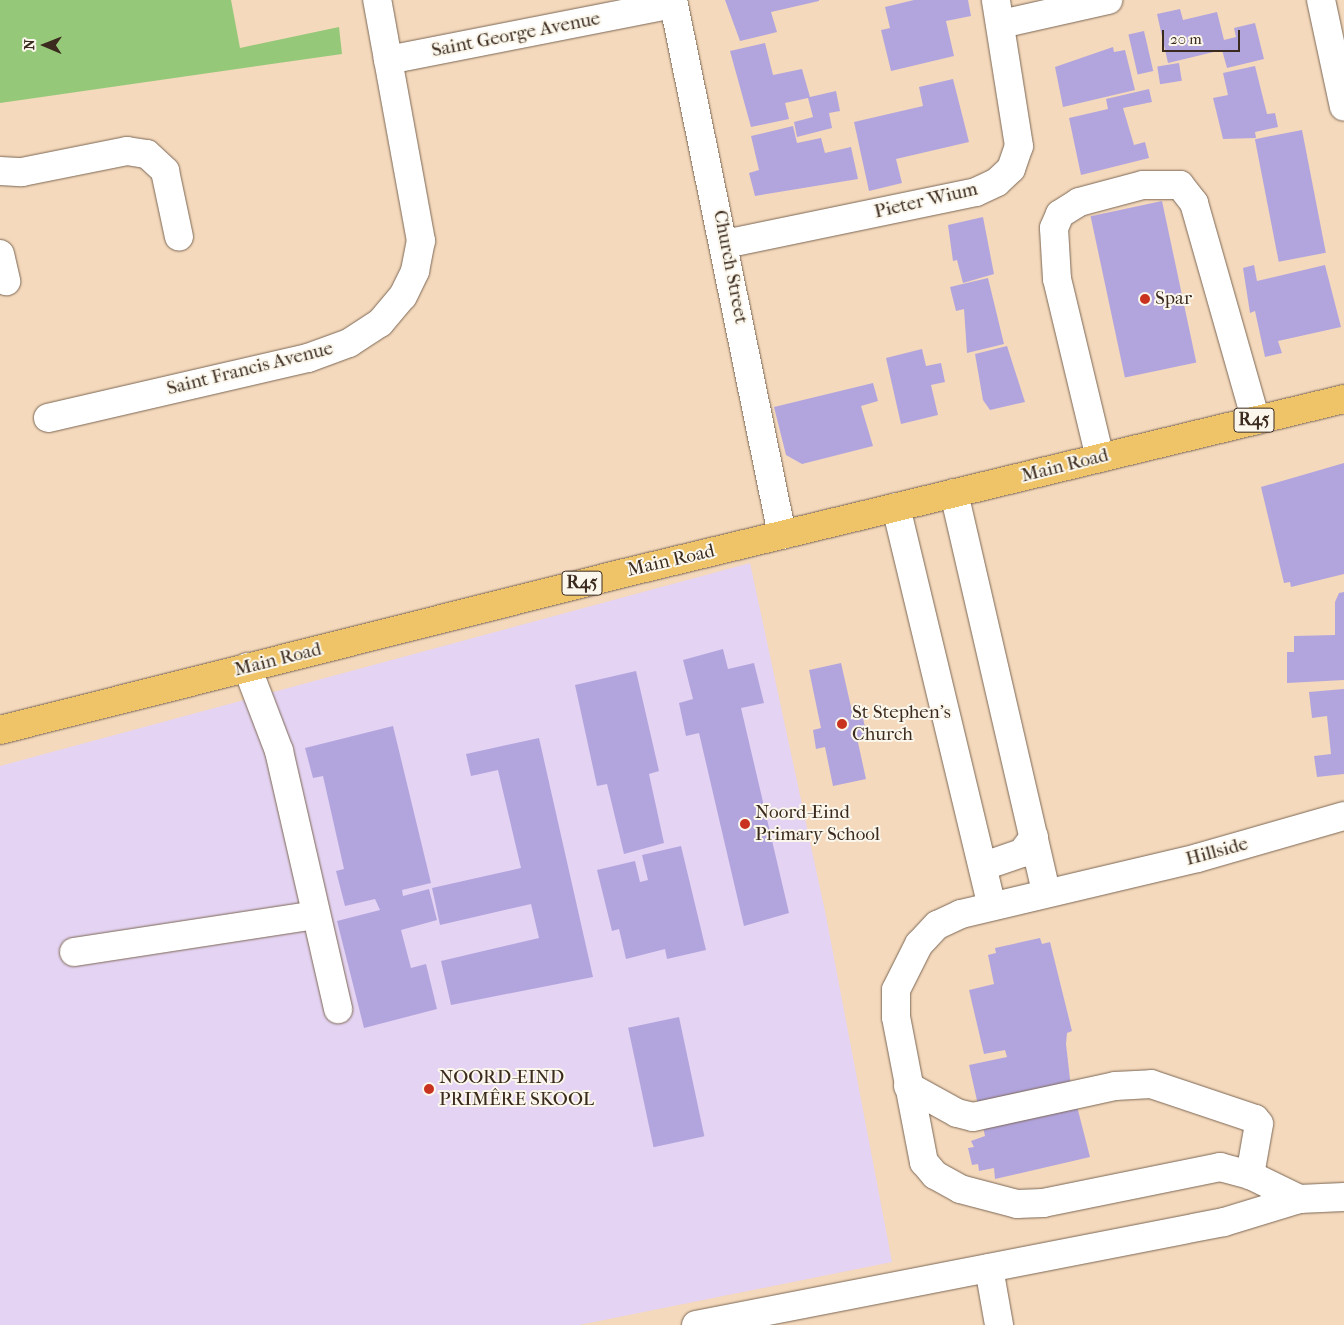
<!DOCTYPE html>
<html>
<head>
<meta charset="utf-8">
<style>
	body { margin:0 }
	#map { position:relative; width:1344px; height:1325px; overflow:hidden; background:#f4d9bc; font-family:"IM FELL French Canon",serif }
	div>[style] { position:absolute }
	[style*='--x'] { left:calc(var(--x)*1px); top:calc(var(--y)*1px); width:calc(var(--w)*1px); rotate:calc(var(--a)*1deg) }
	.built>* { inset:0; background:#e4d3f2 }
	.green>* { inset:0; background:#95c878 }
	.building>* { inset:0; background:#b2a5de; transform-origin:0 0 }
	.roads { filter:drop-shadow(0 0 1px #7c6755) drop-shadow(0 0 1px #7c6755) }
	.minor>* { height:28px; margin:-14px; padding:0 14px; transform-origin:14px; border-radius:14px; background:#fff }
	.major>* { height:28px; margin:-14px; padding:0 14px; transform-origin:14px; border-radius:14px; background:#efc469 }
	.dots>* { width:14px; height:14px; translate:-50% -50%; box-sizing:border-box; border:2px solid #fbf7ec; border-radius:50% }
	span { translate:-50% -50%; white-space:nowrap; text-align:center; line-height:1.15; -webkit-text-stroke:4px #fbf7ec; paint-order:stroke }
	.shield-label span { padding:1px 4px; background:#fbf7ec; border:1px solid; border-radius:4px; -webkit-text-stroke-width:0 }
	.shield-label { font-size:18px; color:#3b2a1e; font-weight:700 }
	.street-label { font-size:19px; color:#3b2a1e }
	.poi-label { font-size:19px; color:#3b2a1e }
	.left { translate:0 -50%; text-align:left }
	.north { position:absolute; left:20px; top:20px; width:50px; height:50px; -webkit-text-stroke:4px #fbf7ec; paint-order:stroke; rotate:271deg; font-size:14px; font-weight:700; line-height:20px; text-align:center; color:#3b2a1e }
	.north::after { content:''; display:block; margin:auto; width:18px; height:22px; background:#3b2a1e; clip-path:polygon(50% 0,100% 100%,50% 72%,0 100%) }
	.scale { position:absolute; left:1162px; top:30px; width:78px; height:22px; box-sizing:border-box; border:2px solid #3b2a1e; border-top:0; padding-left:6px; font-size:15px; line-height:18px; white-space:nowrap; color:#3b2a1e; -webkit-text-stroke:4px #fbf7ec; paint-order:stroke }
</style>
</head>
<body>
<div id="map">
	<div class="built">
		<div style="clip-path:polygon(750px 563px,826px 916px,892px 1262px,579px 1325px,0 1325px,0 766px)"></div>
	</div>
	<div class="green">
		<div style="clip-path:polygon(0 0,231px 0,240px 48px,339px 27px,342px 54px,0 103px)"></div>
	</div>
	<div class="building">
		<div style="clip-path:polygon(725px 0,819px 0,819px 1px,771px 12px,777px 32px,740px 41px)"></div>
		<div style="clip-path:polygon(914px 0,968px 0,971px 16px,946px 21px,954px 56px,891px 71px,881px 30px,890px 28px,885px 7px)"></div>
		<div style="clip-path:polygon(1180px 9px,1183px 20px,1217px 12px,1224px 40px,1236px 37px,1234px 28px,1255px 23px,1264px 59px,1227px 68px,1222px 50px,1168px 63px,1157px 14px)"></div>
		<div style="left:1144px;top:31px;width:41px;height:16px;rotate:77deg"></div>
		<div style="clip-path:polygon(765px 43px,773px 75px,802px 69px,810px 97px,836px 91px,840px 111px,829px 113px,832px 128px,797px 137px,794px 122px,813px 117px,808px 98px,785px 103px,789px 119px,751px 127px,730px 51px)"></div>
		<div style="clip-path:polygon(1113px 47px,1114px 52px,1125px 50px,1135px 90px,1063px 107px,1055px 67px)"></div>
		<div style="left:1179px;top:63px;width:18px;height:22px;rotate:81deg"></div>
		<div style="clip-path:polygon(1255px 66px,1267px 114px,1275px 113px,1278px 127px,1255px 132px,1256px 138px,1223px 139px,1213px 98px,1228px 95px,1223px 73px)"></div>
		<div style="clip-path:polygon(953px 79px,969px 142px,896px 159px,902px 183px,869px 191px,854px 122px,923px 106px,919px 87px)"></div>
		<div style="clip-path:polygon(1149px 89px,1152px 102px,1123px 108px,1134px 145px,1145px 142px,1149px 158px,1081px 175px,1069px 118px,1108px 109px,1106px 99px)"></div>
		<div style="clip-path:polygon(793px 126px,797px 143px,821px 138px,825px 153px,851px 147px,858px 179px,755px 196px,749px 173px,759px 170px,751px 136px)"></div>
		<div style="left:1302px;top:130px;width:125px;height:48px;rotate:79deg"></div>
		<div style="left:1162px;top:201px;width:165px;height:73px;rotate:78deg"></div>
		<div style="clip-path:polygon(983px 217px,994px 274px,963px 283px,957px 260px,953px 261px,948px 225px)"></div>
		<div style="clip-path:polygon(1254px 265px,1257px 281px,1325px 265px,1341px 327px,1278px 341px,1282px 353px,1265px 357px,1255px 311px,1250px 313px,1243px 268px)"></div>
		<div style="clip-path:polygon(988px 278px,1004px 344px,967px 353px,964px 309px,956px 311px,950px 287px)"></div>
		<div style="clip-path:polygon(1007px 346px,1025px 402px,990px 410px,983px 400px,975px 354px)"></div>
		<div style="clip-path:polygon(922px 349px,926px 366px,941px 363px,945px 382px,931px 385px,938px 415px,901px 424px,886px 358px)"></div>
		<div style="clip-path:polygon(873px 383px,878px 401px,861px 406px,873px 446px,802px 464px,786px 455px,774px 407px)"></div>
		<div style="clip-path:polygon(1344px 463px,1344px 574px,1291px 587px,1290px 582px,1284px 583px,1261px 487px)"></div>
		<div style="clip-path:polygon(1344px 592px,1344px 680px,1287px 683px,1287px 652px,1294px 652px,1294px 636px,1335px 635px,1335px 602px,1339px 593px)"></div>
		<div style="clip-path:polygon(723px 649px,728px 669px,754px 663px,764px 703px,741px 708px,789px 913px,744px 926px,699px 733px,686px 736px,679px 703px,693px 699px,683px 660px)"></div>
		<div style="clip-path:polygon(841px 663px,854px 720px,863px 718px,867px 736px,857px 738px,866px 779px,833px 786px,825px 747px,816px 749px,813px 730px,821px 728px,809px 670px)"></div>
		<div style="clip-path:polygon(636px 671px,659px 771px,649px 774px,664px 843px,624px 854px,607px 784px,597px 786px,575px 685px)"></div>
		<div style="clip-path:polygon(1344px 689px,1344px 774px,1317px 777px,1314px 756px,1331px 754px,1327px 716px,1312px 718px,1309px 692px)"></div>
		<div style="clip-path:polygon(393px 726px,431px 883px,402px 890px,403px 896px,429px 889px,437px 920px,401px 930px,411px 968px,426px 964px,437px 1009px,364px 1028px,337px 921px,380px 910px,375px 899px,345px 906px,336px 871px,344px 869px,323px 776px,313px 778px,305px 748px)"></div>
		<div style="clip-path:polygon(539px 738px,593px 977px,451px 1005px,441px 961px,539px 938px,531px 904px,440px 925px,432px 888px,521px 868px,498px 770px,471px 776px,466px 754px)"></div>
		<div style="clip-path:polygon(681px 846px,706px 950px,667px 959px,665px 949px,626px 959px,619px 929px,612px 931px,597px 870px,635px 861px,640px 882px,648px 880px,642px 855px)"></div>
		<div style="clip-path:polygon(1040px 938px,1042px 944px,1050px 942px,1072px 1031px,1067px 1033px,1066px 1044px,1070px 1079px,1090px 1157px,995px 1179px,994px 1168px,979px 1171px,978px 1164px,972px 1165px,968px 1148px,974px 1147px,971px 1141px,985px 1136px,969px 1065px,1007px 1057px,1005px 1050px,984px 1054px,969px 990px,994px 984px,988px 955px,996px 953px,995px 948px)"></div>
		<div style="left:679px;top:1017px;width:122px;height:52px;rotate:78deg"></div>
	</div>
	<div class="roads">
		<div class="minor">
			<div style="--x:673;--y:0;--w:546;--a:78.48"></div>
			<div style="--x:1321;--y:0;--w:109;--a:77.9"></div>
			<div style="--x:1001;--y:24;--w:110;--a:-12.6"></div>
			<div style="--x:388;--y:60;--w:291;--a:-11.1"></div>
			<div style="--x:0;--y:171;--w:22;--a:3"></div>
			<div style="--x:22;--y:172;--w:107;--a:-11.3"></div>
			<div style="--x:127;--y:151;--w:20;--a:9"></div>
			<div style="--x:147;--y:154;--w:25;--a:43"></div>
			<div style="--x:165;--y:171;--w:67;--a:78"></div>
			<div style="--x:725;--y:244;--w:256;--a:-11.7"></div>
			<div style="--x:976;--y:192;--w:23;--a:-25"></div>
			<div style="--x:997;--y:182;--w:19;--a:-43"></div>
			<div style="--x:1011;--y:169;--w:24;--a:-71"></div>
			<div style="--x:1019;--y:146;--w:148;--a:-99"></div>
			<div style="--x:0;--y:254;--w:28;--a:77"></div>
			<div style="--x:48;--y:418;--w:267;--a:-13"></div>
			<div style="--x:308;--y:358;--w:44;--a:-20.1"></div>
			<div style="--x:349;--y:343;--w:37;--a:-33"></div>
			<div style="--x:380;--y:323;--w:35;--a:-50"></div>
			<div style="--x:403;--y:296;--w:28;--a:-64"></div>
			<div style="--x:415;--y:271;--w:31;--a:-79"></div>
			<div style="--x:421;--y:241;--w:245;--a:-100.3"></div>
			<div style="--x:1100;--y:458;--w:184;--a:-103.5"></div>
			<div style="--x:1057;--y:279;--w:51;--a:-93.4"></div>
			<div style="--x:1054;--y:228;--w:15;--a:-67"></div>
			<div style="--x:1060;--y:214;--w:22;--a:-32"></div>
			<div style="--x:1079;--y:202;--w:66;--a:-14.9"></div>
			<div style="--x:1143;--y:185;--w:37;--a:0"></div>
			<div style="--x:1180;--y:185;--w:23;--a:52"></div>
			<div style="--x:1194;--y:203;--w:226;--a:74.1"></div>
			<div style="--x:954;--y:493;--w:409;--a:77"></div>
			<div style="--x:896;--y:507;--w:410;--a:76.5"></div>
			<div style="--x:247;--y:667;--w:90;--a:69.1"></div>
			<div style="--x:279;--y:751;--w:265;--a:77.1"></div>
			<div style="--x:1344;--y:816;--w:152;--a:164"></div>
			<div style="--x:1198;--y:858;--w:244;--a:166.7"></div>
			<div style="--x:961;--y:914;--w:26;--a:155"></div>
			<div style="--x:937;--y:925;--w:26;--a:133"></div>
			<div style="--x:919;--y:944;--w:51;--a:116.6"></div>
			<div style="--x:896;--y:990;--w:27;--a:90"></div>
			<div style="--x:896;--y:1017;--w:148;--a:79.1"></div>
			<div style="--x:924;--y:1162;--w:17;--a:50"></div>
			<div style="--x:935;--y:1175;--w:29;--a:29"></div>
			<div style="--x:960;--y:1189;--w:59;--a:14.7"></div>
			<div style="--x:1017;--y:1204;--w:26;--a:-2"></div>
			<div style="--x:1043;--y:1203;--w:181;--a:-11.5"></div>
			<div style="--x:1220;--y:1167;--w:31;--a:15"></div>
			<div style="--x:1250;--y:1175;--w:55;--a:26.1"></div>
			<div style="--x:1299;--y:1199;--w:45;--a:-2.5"></div>
			<div style="--x:984;--y:866;--w:40;--a:-18.9"></div>
			<div style="--x:1022;--y:853;--w:20;--a:-53"></div>
			<div style="--x:74;--y:952;--w:244;--a:-8.7"></div>
			<div style="--x:908;--y:1086;--w:56;--a:28.9"></div>
			<div style="--x:957;--y:1113;--w:16;--a:14"></div>
			<div style="--x:973;--y:1117;--w:145;--a:-12.3"></div>
			<div style="--x:1115;--y:1086;--w:36;--a:-3"></div>
			<div style="--x:1151;--y:1084;--w:110;--a:18.6"></div>
			<div style="--x:1255;--y:1119;--w:6;--a:51"></div>
			<div style="--x:1259;--y:1124;--w:52;--a:100"></div>
			<div style="--x:989;--y:1268;--w:58;--a:80"></div>
			<div style="--x:696;--y:1325;--w:538;--a:-11.04"></div>
			<div style="--x:1224;--y:1222;--w:78;--a:-17"></div>
		</div>
		<div class="major">
			<div style="--x:0;--y:730;--w:635;--a:-14.12"></div>
			<div style="--x:616;--y:575;--w:749;--a:-13.59"></div>
		</div>
	</div>
	<div class="dots">
		<div style="left:1145px;top:299px;background:#c8321e"></div>
		<div style="left:842px;top:724px;background:#c8321e"></div>
		<div style="left:745px;top:824px;background:#c8321e"></div>
		<div style="left:429px;top:1089px;background:#c8321e"></div>
	</div>
	<div class="shield-label">
		<span style="left:1254px;top:420px">R45</span>
		<span style="left:582px;top:583px">R45</span>
	</div>
	<div class="street-label">
		<span style="left:516px;top:35px;rotate:-11deg">Saint George Avenue</span>
		<span style="left:926px;top:201px;rotate:-13deg">Pieter Wium</span>
		<span style="left:730px;top:267px;rotate:79deg">Church Street</span>
		<span style="left:250px;top:369px;rotate:-14deg">Saint Francis Avenue</span>
		<span style="left:1065px;top:466px;rotate:-14deg">Main Road</span>
		<span style="left:671px;top:561px;rotate:-13deg">Main Road</span>
		<span style="left:278px;top:660px;rotate:-14deg">Main Road</span>
		<span style="left:1217px;top:852px;rotate:-15deg">Hillside</span>
	</div>
	<div class="poi-label">
		<span class="left" style="left:1155px;top:299px">Spar</span>
		<span class="left" style="left:852px;top:724px">St Stephen's<br>Church</span>
		<span class="left" style="left:755px;top:824px">Noord-Eind<br>Primary School</span>
		<span class="left" style="left:439px;top:1089px">NOORD-EIND<br>PRIMÊRE SKOOL</span>
	</div>
	<div class="north">N</div>
	<div class="scale">20 m</div>
</div>
</body>
</html>
